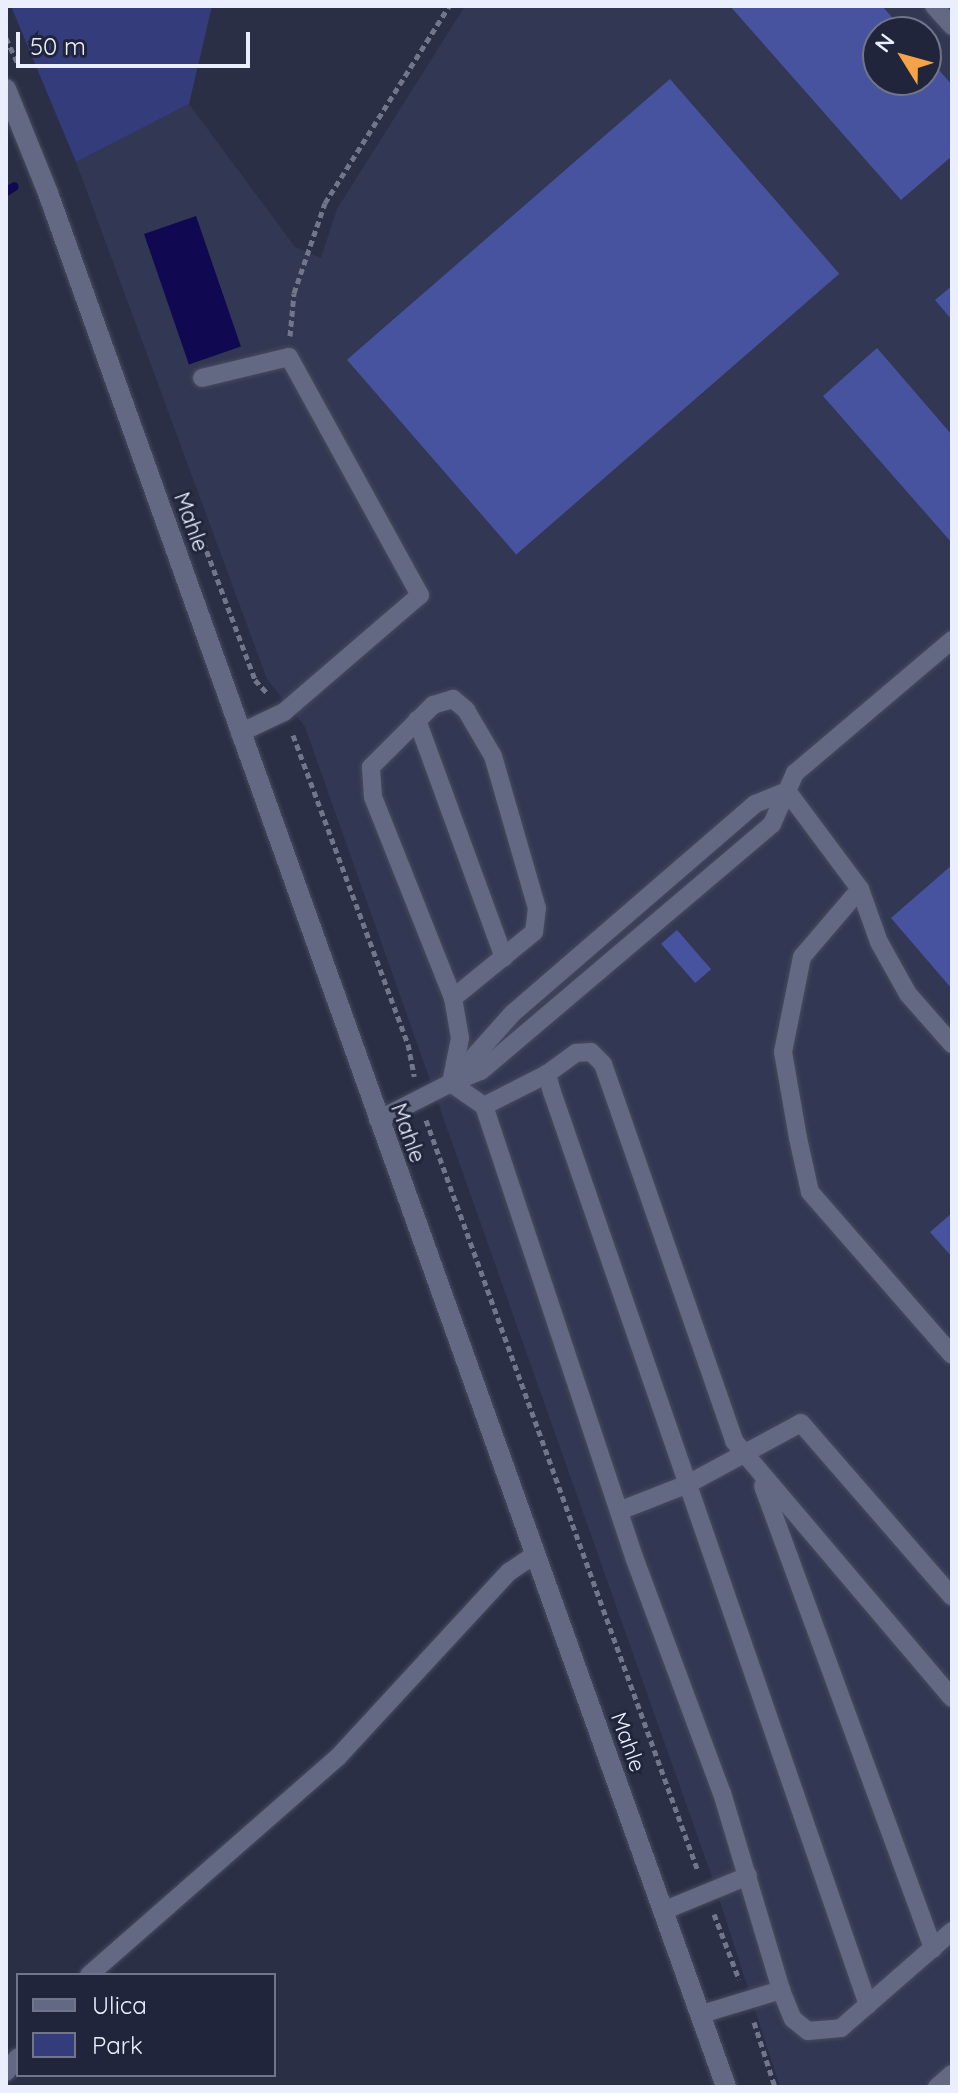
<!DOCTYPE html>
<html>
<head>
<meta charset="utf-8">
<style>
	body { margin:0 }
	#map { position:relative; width:958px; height:2093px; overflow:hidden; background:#2a2f45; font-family:Quicksand,sans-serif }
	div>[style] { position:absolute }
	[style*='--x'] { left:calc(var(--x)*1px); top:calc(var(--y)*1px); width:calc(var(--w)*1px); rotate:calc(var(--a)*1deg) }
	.built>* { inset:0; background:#323853 }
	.green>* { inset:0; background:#343c7c }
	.water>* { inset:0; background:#100952; transform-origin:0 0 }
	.stream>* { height:9px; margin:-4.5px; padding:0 4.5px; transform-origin:4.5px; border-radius:4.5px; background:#100952 }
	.building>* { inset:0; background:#48539f; transform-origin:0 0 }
	.path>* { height:5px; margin-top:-2.5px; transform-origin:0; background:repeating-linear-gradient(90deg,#72768a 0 6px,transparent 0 10px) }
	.roads { filter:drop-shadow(0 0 2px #474b5d) drop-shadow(0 0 2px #474b5d) }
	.service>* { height:18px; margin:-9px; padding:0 9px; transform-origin:9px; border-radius:9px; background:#636983 }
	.tertiary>* { height:20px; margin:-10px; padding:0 10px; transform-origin:10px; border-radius:10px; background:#636983 }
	span { translate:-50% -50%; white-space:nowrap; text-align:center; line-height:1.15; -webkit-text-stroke:6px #21253b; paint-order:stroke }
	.street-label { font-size:22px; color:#eaeefd }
	.frame { position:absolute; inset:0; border:8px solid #eaeefd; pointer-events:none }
	.legend { position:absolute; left:16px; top:1973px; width:260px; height:104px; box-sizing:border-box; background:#21253b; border:2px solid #717589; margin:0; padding:10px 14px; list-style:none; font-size:24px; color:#eaeefd }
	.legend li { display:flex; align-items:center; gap:16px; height:40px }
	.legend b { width:40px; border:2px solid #717589 }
	.north { position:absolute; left:862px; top:16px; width:80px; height:80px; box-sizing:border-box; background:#21253b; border:2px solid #717589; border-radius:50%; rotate:307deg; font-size:22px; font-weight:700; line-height:32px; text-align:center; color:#eaeefd }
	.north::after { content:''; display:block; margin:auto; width:28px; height:36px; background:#f6a248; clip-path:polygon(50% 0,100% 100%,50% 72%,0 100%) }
	.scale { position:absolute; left:16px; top:32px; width:234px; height:36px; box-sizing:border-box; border:4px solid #eaeefd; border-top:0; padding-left:10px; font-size:24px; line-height:28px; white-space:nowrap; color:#eaeefd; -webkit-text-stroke:6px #21253b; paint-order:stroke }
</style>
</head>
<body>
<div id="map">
	<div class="built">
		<div style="clip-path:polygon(evenodd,465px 6px,952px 6px,952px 2087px,780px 2087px,712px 1877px,305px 727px,267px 679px,76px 162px,189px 104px,295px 247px,321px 258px,337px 209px,465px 6px,878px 32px,926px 32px,926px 80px,878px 80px,878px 32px)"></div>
	</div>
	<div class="green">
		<div style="clip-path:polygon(11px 6px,212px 6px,189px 104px,76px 162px)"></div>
	</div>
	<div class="water">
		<div style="left:196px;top:216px;width:138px;height:55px;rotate:71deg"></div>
	</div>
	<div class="stream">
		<div style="--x:6;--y:191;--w:9;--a:-32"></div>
	</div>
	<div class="building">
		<div style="clip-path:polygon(730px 6px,882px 6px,905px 32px,878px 32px,878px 80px,926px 80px,926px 55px,952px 85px,952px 156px,901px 200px)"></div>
		<div style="left:670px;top:79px;width:258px;height:428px;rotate:49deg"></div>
		<div style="clip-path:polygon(952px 286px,952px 320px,935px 300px)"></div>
		<div style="clip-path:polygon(877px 348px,952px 435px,952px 543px,823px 396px)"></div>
		<div style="clip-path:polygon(952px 865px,952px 989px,891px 918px)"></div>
		<div style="left:677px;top:930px;width:52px;height:21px;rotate:49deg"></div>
		<div style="clip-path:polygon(952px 1213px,952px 1257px,930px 1232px)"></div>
	</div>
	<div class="path">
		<div style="--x:6;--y:38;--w:31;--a:65"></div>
		<div style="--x:290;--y:336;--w:43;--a:-84.7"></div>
		<div style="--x:294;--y:293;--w:95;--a:-71"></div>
		<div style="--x:325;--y:203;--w:233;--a:-57.8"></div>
		<div style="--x:189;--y:504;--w:188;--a:69.4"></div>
		<div style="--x:255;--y:680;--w:18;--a:47"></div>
		<div style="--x:293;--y:735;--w:330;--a:69.6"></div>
		<div style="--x:408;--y:1044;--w:33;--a:79"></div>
		<div style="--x:426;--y:1120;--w:799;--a:70.09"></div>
		<div style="--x:714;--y:1914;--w:70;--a:69"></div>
		<div style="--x:754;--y:2022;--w:68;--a:72.1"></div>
	</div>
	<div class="roads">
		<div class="service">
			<div style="--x:934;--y:6;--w:27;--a:48"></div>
			<div style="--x:202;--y:378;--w:89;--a:-13.6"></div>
			<div style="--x:289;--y:357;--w:272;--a:61.2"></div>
			<div style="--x:420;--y:595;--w:179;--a:139.3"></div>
			<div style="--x:284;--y:712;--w:49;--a:154.5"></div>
			<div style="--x:952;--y:640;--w:206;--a:139.7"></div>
			<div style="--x:795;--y:773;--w:20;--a:114"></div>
			<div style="--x:787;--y:791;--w:122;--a:53.3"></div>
			<div style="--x:860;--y:889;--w:56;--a:70.3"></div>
			<div style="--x:879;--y:942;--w:60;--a:60.9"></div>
			<div style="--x:908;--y:994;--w:67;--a:48.7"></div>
			<div style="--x:417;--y:720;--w:253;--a:69.9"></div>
			<div style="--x:860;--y:889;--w:89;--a:130.5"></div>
			<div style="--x:802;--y:957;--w:97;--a:101.3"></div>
			<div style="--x:783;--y:1052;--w:87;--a:80.1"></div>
			<div style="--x:798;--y:1138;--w:55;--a:77.5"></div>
			<div style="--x:810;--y:1192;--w:216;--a:48.9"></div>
			<div style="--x:455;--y:1078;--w:87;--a:-48.3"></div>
			<div style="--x:513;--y:1013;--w:320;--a:-40.8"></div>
			<div style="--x:755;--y:804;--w:35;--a:-22"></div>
			<div style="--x:451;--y:1083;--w:46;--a:-78.7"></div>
			<div style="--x:460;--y:1038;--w:41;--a:-99.9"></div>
			<div style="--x:453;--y:998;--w:216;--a:-111.7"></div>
			<div style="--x:373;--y:797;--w:30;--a:-94"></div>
			<div style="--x:371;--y:767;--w:88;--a:-45"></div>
			<div style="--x:433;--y:705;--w:21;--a:-17"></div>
			<div style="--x:453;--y:699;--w:17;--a:40"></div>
			<div style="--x:466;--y:710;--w:53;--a:59.6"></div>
			<div style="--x:493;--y:756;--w:158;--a:73.9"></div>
			<div style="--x:537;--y:908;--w:24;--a:97"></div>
			<div style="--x:534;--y:932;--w:104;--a:140.8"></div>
			<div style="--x:451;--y:1083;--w:32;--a:-22"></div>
			<div style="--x:481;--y:1071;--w:382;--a:-40.3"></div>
			<div style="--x:772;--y:824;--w:36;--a:-66"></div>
			<div style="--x:484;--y:1106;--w:71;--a:-26.9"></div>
			<div style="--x:378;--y:1120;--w:82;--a:-26.9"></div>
			<div style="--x:451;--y:1083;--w:40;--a:34.9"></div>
			<div style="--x:484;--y:1106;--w:475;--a:71.6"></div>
			<div style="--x:634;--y:1557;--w:252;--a:69.6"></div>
			<div style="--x:722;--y:1793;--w:206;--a:73.3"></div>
			<div style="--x:763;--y:1486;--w:493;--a:69.8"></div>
			<div style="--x:619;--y:1511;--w:74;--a:-21.4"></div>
			<div style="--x:688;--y:1484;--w:128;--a:-28.4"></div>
			<div style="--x:801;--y:1423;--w:230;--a:49"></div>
			<div style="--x:663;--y:1911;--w:92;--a:-22.4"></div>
			<div style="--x:89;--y:1975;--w:331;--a:-41.2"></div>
			<div style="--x:338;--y:1757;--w:252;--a:-47.3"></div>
			<div style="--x:509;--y:1572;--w:32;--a:-34"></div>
			<div style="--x:868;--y:2005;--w:966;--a:-109.09"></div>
			<div style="--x:552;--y:1092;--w:19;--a:-106"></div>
			<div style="--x:547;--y:1074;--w:36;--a:-36"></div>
			<div style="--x:576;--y:1053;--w:15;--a:-4"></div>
			<div style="--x:591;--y:1052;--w:17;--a:45"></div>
			<div style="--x:603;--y:1064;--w:399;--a:70.8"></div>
			<div style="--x:734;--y:1441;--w:337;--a:49.7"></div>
			<div style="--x:702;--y:2014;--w:83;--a:-16.9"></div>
			<div style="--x:781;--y:1990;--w:31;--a:68"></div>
			<div style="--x:793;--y:2019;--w:19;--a:39"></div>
			<div style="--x:808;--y:2031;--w:33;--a:-5"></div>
			<div style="--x:841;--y:2028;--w:147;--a:-41.1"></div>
			<div style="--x:6;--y:2072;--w:19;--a:-51"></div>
			<div style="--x:937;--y:2087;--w:20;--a:-41"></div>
		</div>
		<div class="tertiary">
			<div style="--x:6;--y:89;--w:112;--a:68"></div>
			<div style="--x:48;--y:193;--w:2012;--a:70.3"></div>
		</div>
	</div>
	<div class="street-label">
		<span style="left:191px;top:522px;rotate:70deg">Mahle</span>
		<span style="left:408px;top:1133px;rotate:70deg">Mahle</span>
		<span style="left:628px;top:1742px;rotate:70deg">Mahle</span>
	</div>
	<div class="frame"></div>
	<ul class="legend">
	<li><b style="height:10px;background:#636983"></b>Ulica</li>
	<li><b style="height:22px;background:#343c7c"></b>Park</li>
	</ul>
	<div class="north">N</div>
	<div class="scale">50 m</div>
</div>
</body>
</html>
